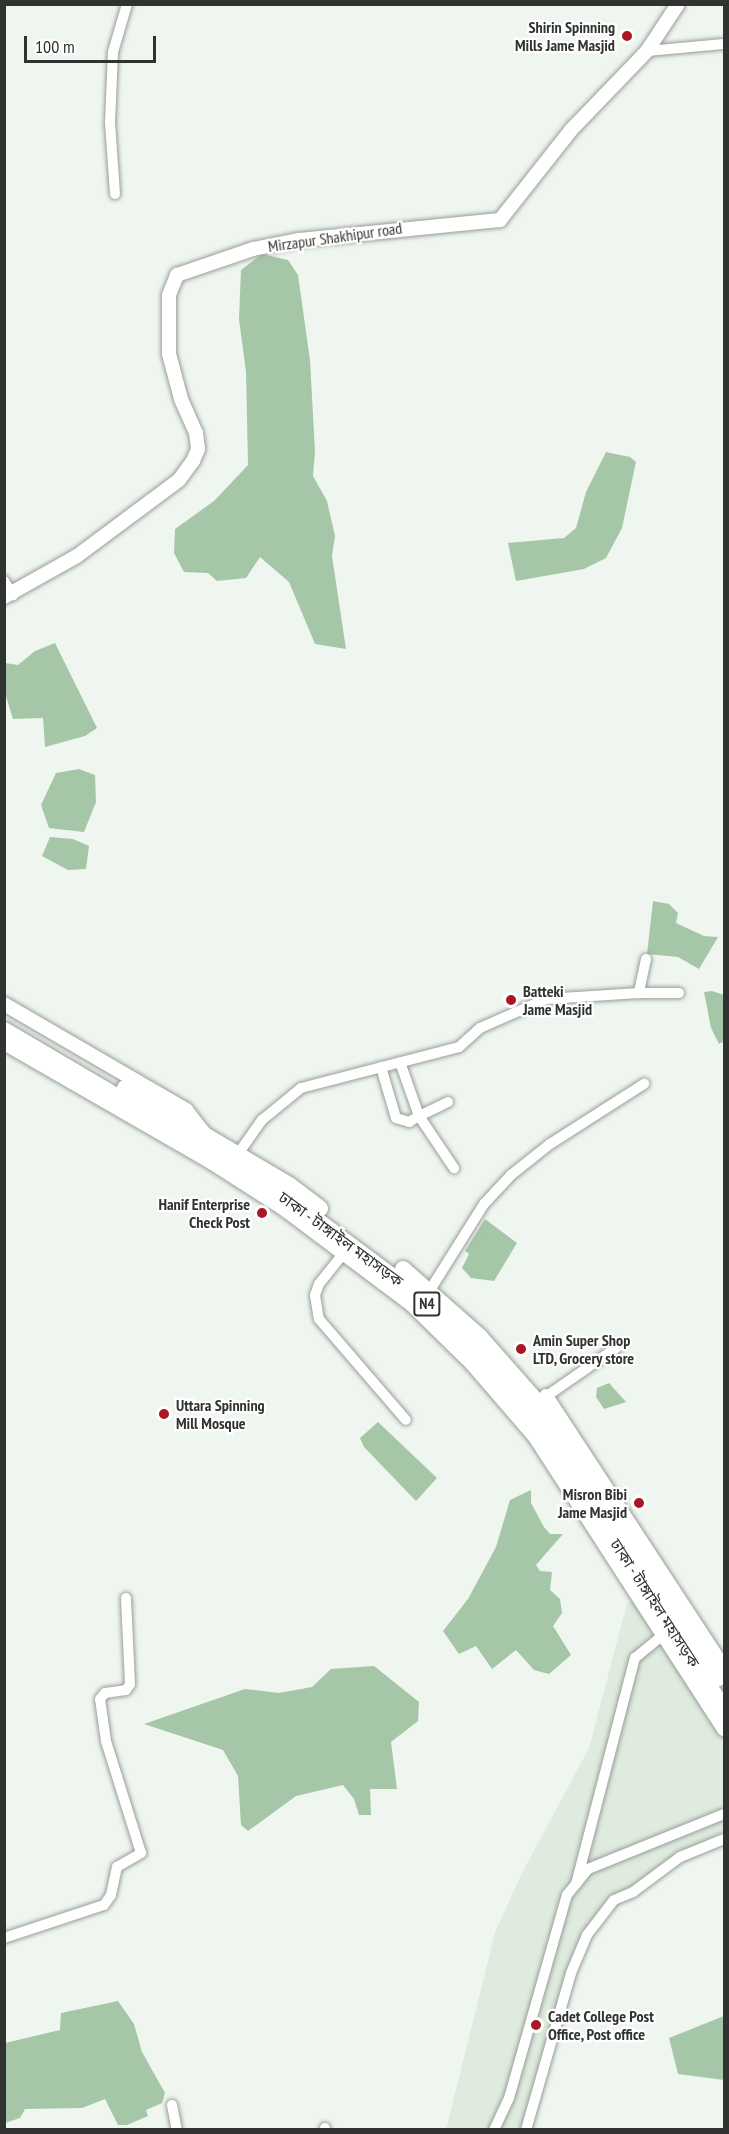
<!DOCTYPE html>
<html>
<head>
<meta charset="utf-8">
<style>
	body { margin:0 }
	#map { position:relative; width:729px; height:2134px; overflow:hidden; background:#eff6ef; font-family:"PT Sans Narrow","Noto Sans Bengali",sans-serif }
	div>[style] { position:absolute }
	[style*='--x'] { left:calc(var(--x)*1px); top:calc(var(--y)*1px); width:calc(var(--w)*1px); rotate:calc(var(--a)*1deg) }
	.built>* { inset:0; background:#deebde }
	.water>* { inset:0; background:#a6c6a8 }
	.roads { filter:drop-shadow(0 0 2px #989e98) drop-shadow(0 0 2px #989e98) }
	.minor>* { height:10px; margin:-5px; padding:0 5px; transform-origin:5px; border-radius:5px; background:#fff }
	.major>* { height:14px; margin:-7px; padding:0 7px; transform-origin:7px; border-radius:7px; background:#fff }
	.highway>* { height:16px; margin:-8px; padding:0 8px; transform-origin:8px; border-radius:8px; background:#fff }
	.dots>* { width:16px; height:16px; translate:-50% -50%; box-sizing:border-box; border:3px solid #fff; border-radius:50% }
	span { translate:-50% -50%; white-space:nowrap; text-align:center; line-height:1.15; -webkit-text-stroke:4.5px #fff; paint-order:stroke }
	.shield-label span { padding:2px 4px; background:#fff; border:2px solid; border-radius:4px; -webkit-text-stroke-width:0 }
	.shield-label { font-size:15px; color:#313331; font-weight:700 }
	.poi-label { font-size:16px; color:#313331; font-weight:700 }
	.right { translate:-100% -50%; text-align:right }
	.left { translate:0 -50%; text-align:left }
	.street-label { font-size:16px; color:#313331 }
	.frame { position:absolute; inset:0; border:6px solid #313331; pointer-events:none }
	.scale { position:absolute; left:24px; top:36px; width:132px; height:27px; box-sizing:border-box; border:3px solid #313331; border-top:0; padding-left:8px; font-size:18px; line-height:21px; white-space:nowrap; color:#313331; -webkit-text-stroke:4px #fff; paint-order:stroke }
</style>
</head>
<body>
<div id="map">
	<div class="built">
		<div style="clip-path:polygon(635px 1598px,724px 1738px,724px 1831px,678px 1855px,585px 1934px,524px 2129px,446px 2130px,495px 1932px,522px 1873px,589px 1748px,627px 1604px)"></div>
	</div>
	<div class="water">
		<div style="clip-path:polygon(262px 254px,288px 260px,298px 275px,310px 360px,315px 451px,313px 476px,327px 501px,335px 536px,332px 556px,346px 649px,315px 644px,289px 582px,260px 557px,246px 578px,217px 581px,208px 573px,184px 572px,174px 553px,175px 529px,214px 501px,248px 465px,246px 372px,239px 319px,241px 270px)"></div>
		<div style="clip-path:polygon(606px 452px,630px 457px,636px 462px,622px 528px,606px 558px,584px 569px,516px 581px,508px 543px,564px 538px,576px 528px,586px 492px)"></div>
		<div style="clip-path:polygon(55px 643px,97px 728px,85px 736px,45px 747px,43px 718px,13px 719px,5px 693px,5px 663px,18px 665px,35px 651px)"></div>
		<div style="clip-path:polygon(79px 769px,95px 775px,96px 802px,84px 832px,49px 828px,41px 805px,56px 773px)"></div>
		<div style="clip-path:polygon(50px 837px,73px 839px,89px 846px,86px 869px,68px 870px,42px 856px)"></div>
		<div style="clip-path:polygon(653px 901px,669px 904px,678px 913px,676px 923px,704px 936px,718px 937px,699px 969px,678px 957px,647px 954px)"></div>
		<div style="clip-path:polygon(712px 991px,724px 995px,724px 1041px,719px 1044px,711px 1028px,704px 992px)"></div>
		<div style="clip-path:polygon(485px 1219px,517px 1243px,494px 1281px,471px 1278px,462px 1268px,469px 1254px,465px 1251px)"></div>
		<div style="clip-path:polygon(609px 1383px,626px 1402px,604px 1409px,596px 1397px,597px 1388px)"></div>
		<div style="clip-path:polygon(378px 1422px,437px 1478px,416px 1501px,364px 1447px,360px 1438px)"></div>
		<div style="clip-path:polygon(531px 1490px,531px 1503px,544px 1527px,550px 1534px,563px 1534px,536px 1565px,540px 1571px,552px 1572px,550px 1590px,560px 1599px,562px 1613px,553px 1626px,571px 1655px,549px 1674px,534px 1670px,516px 1650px,492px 1669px,476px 1646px,459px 1654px,443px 1631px,468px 1599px,496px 1547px,510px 1500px)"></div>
		<div style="clip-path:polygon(374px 1666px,419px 1702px,418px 1721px,391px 1742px,397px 1789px,370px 1789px,371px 1815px,359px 1815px,354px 1799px,343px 1785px,296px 1796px,248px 1831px,241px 1825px,238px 1776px,223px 1750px,144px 1724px,245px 1689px,279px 1693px,312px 1687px,331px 1669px)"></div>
		<div style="clip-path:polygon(118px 2001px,134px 2024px,142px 2052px,165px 2093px,162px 2103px,146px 2110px,148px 2116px,127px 2125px,118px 2125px,105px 2099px,82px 2108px,25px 2109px,20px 2118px,5px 2123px,5px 2043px,60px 2030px,61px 2013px)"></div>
		<div style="clip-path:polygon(724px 2016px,724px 2080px,678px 2074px,669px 2038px)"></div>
	</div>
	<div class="roads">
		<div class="minor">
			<div style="--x:647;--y:51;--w:77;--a:-5.2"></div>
			<div style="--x:115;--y:194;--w:71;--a:-94"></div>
			<div style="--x:110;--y:123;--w:71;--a:-87.6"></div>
			<div style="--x:113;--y:52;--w:50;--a:-73.7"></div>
			<div style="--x:4;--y:581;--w:17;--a:57"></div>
			<div style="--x:646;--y:959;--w:35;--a:102"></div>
			<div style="--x:639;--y:993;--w:40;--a:0"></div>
			<div style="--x:381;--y:1067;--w:53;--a:73.6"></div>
			<div style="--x:396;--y:1118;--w:14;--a:17"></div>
			<div style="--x:409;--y:1122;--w:12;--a:-31"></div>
			<div style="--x:419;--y:1116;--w:57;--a:-109.4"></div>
			<div style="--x:448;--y:1102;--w:32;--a:154"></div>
			<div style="--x:419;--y:1116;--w:63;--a:56.1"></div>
			<div style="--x:238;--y:1154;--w:42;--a:-54.8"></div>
			<div style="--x:262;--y:1120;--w:50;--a:-39.4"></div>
			<div style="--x:301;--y:1088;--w:163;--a:-14.5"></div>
			<div style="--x:459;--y:1047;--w:28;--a:-42"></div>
			<div style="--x:480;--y:1028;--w:72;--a:-23.7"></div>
			<div style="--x:546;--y:999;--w:93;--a:-3.7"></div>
			<div style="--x:347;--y:1249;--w:45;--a:128.7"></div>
			<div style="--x:319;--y:1284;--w:12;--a:110"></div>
			<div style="--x:315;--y:1295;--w:24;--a:81"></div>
			<div style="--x:319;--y:1319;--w:133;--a:49.3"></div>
			<div style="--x:430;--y:1290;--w:102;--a:-57.9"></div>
			<div style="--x:484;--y:1204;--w:40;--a:-47"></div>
			<div style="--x:511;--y:1175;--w:50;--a:-38.5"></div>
			<div style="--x:550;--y:1144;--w:112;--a:-32.6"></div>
			<div style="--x:541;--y:1400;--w:96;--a:-34.8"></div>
			<div style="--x:576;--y:1884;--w:234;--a:-75.4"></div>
			<div style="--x:635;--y:1658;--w:44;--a:-39.5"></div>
			<div style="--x:4;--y:1938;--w:105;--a:-18.3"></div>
			<div style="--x:104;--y:1905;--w:12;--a:-55"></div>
			<div style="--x:111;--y:1895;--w:29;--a:-78"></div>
			<div style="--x:117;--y:1867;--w:28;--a:-30"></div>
			<div style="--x:141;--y:1853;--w:117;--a:-107.4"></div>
			<div style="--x:106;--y:1741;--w:42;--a:-98.1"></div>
			<div style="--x:100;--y:1699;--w:8;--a:-50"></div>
			<div style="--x:105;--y:1693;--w:21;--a:-8"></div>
			<div style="--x:126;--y:1690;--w:7;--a:-56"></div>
			<div style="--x:130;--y:1684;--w:86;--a:-92.7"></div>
			<div style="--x:172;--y:2105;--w:25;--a:79"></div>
			<div style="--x:325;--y:2130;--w:2;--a:-90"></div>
			<div style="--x:494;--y:2130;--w:35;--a:-65"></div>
			<div style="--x:509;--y:2098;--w:211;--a:-74.1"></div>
			<div style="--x:567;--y:1895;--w:33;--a:-51"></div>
			<div style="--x:588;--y:1869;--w:147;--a:-22"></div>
			<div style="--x:526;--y:2130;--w:163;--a:-74"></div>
			<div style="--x:571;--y:1973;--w:41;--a:-67.2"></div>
			<div style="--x:587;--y:1935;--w:44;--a:-52.4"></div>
			<div style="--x:614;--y:1900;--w:21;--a:-23"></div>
			<div style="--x:633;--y:1892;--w:59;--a:-36.7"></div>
			<div style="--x:680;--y:1857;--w:48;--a:-22.2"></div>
		</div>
		<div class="major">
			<div style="--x:4;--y:597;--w:84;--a:-29.3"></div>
			<div style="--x:77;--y:556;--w:127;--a:-36.7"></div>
			<div style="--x:179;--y:480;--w:24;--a:-54"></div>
			<div style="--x:193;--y:461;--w:13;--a:-67"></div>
			<div style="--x:198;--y:449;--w:16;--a:-97"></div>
			<div style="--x:196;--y:433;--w:37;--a:-114"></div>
			<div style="--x:181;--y:399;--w:47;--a:-104.9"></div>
			<div style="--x:169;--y:354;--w:59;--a:-90"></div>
			<div style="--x:169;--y:295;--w:22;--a:-68"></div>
			<div style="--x:177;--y:275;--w:80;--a:-18.9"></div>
			<div style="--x:253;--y:249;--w:47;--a:-11.1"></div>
			<div style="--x:299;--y:240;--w:202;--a:-5.7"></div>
			<div style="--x:500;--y:220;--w:115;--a:-51.7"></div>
			<div style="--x:571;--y:130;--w:110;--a:-46.1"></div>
			<div style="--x:647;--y:51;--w:56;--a:-56.6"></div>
			<div style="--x:4;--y:1004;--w:211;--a:30.2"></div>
			<div style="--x:186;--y:1110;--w:28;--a:52"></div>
			<div style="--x:4;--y:1043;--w:239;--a:29.9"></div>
			<div style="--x:211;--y:1162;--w:85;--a:32.6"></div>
			<div style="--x:283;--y:1208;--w:161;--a:36.9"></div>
			<div style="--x:412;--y:1305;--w:84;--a:44.5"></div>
			<div style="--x:472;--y:1364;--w:96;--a:49.2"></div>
			<div style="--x:535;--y:1437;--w:348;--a:57.1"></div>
			<div style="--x:546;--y:1396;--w:325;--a:56.8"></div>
		</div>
		<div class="highway">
			<div style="--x:4;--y:1030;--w:323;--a:30.5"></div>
			<div style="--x:282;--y:1194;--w:179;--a:36.8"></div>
			<div style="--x:425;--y:1301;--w:103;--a:45.4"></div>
			<div style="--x:497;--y:1374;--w:63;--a:50.8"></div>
			<div style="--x:537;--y:1423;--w:342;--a:56.8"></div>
			<div style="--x:125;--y:1088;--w:191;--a:30.6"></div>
			<div style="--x:289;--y:1185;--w:39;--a:37"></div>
			<div style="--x:403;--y:1269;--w:103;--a:41.4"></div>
			<div style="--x:480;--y:1337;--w:109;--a:48.7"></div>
			<div style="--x:552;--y:1419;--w:308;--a:57.4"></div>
		</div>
	</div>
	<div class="dots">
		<div style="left:627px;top:36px;background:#aa1622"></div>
		<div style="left:511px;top:1000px;background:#aa1622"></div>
		<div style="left:262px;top:1213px;background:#aa1622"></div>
		<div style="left:521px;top:1349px;background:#aa1622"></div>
		<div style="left:164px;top:1414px;background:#aa1622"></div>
		<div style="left:639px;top:1503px;background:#aa1622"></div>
		<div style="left:536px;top:2025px;background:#aa1622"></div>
	</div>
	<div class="shield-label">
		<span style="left:427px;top:1304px">N4</span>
	</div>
	<div class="poi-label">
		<span class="right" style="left:615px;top:36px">Shirin Spinning<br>Mills Jame Masjid</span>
		<span class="left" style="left:523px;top:1000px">Batteki<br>Jame Masjid</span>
		<span class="right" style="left:250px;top:1213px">Hanif Enterprise<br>Check Post</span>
		<span class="left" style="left:533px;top:1349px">Amin Super Shop<br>LTD, Grocery store</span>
		<span class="left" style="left:176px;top:1414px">Uttara Spinning<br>Mill Mosque</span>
		<span class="right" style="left:627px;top:1503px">Misron Bibi<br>Jame Masjid</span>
		<span class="left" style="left:548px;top:2025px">Cadet College Post<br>Office, Post office</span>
	</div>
	<div class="street-label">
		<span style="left:335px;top:237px;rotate:-8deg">Mirzapur Shakhipur road</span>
		<span style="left:341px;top:1239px;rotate:36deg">ঢাকা - টাঙ্গাইল মহাসড়ক</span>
		<span style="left:655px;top:1603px;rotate:57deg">ঢাকা - টাঙ্গাইল মহাসড়ক</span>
	</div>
	<div class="frame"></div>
	<div class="scale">100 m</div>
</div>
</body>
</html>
